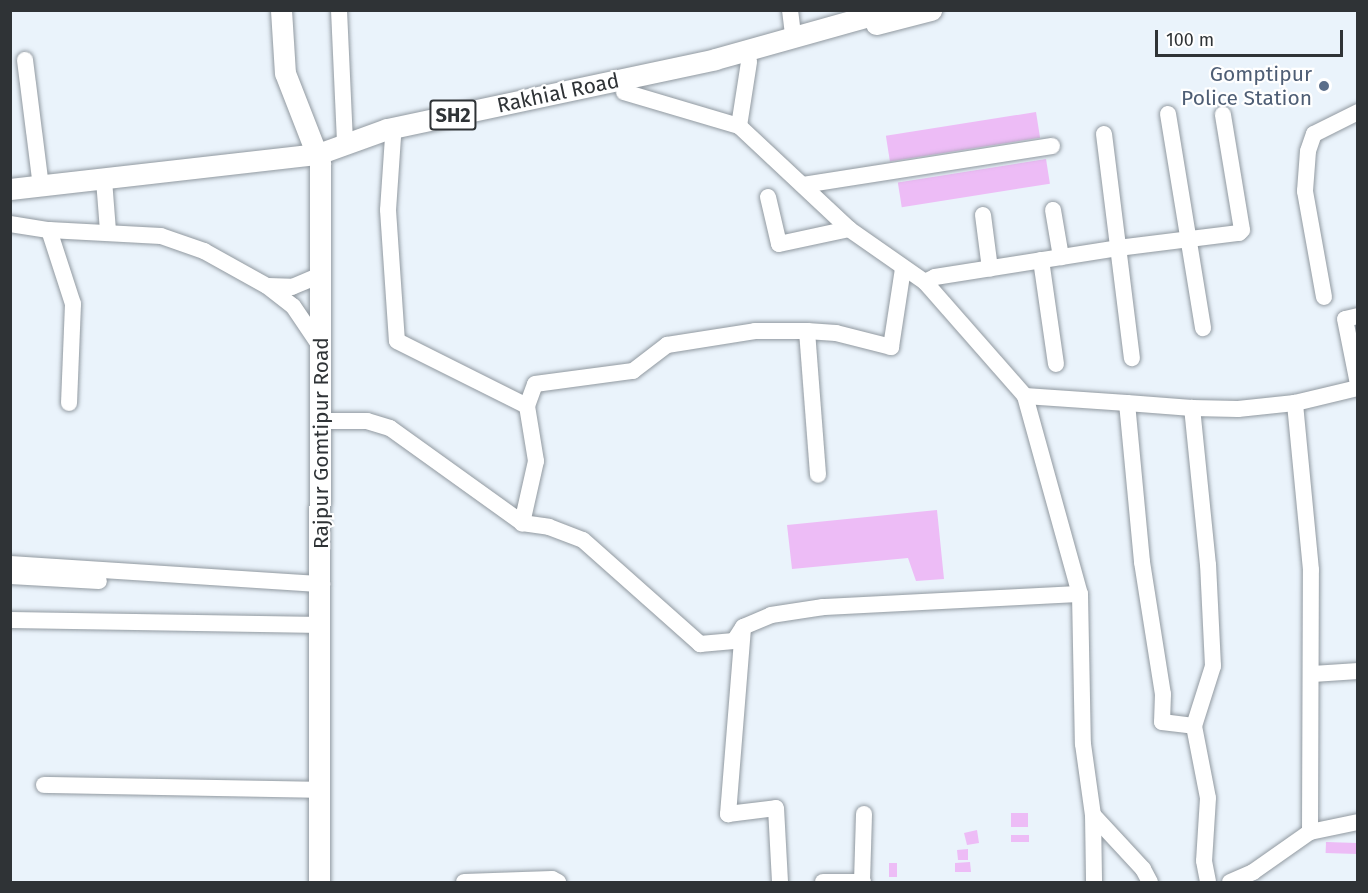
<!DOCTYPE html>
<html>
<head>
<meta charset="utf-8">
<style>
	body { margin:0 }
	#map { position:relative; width:1368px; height:893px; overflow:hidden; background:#eaf3fb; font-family:"Fira Sans",sans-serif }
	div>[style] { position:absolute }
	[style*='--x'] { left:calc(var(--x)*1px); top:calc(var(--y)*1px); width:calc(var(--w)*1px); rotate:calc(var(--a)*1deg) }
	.building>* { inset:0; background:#edbcf6; transform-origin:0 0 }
	.roads { filter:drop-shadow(0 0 2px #9199a0) drop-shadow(0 0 2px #9199a0) }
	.minor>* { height:16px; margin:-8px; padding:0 8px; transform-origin:8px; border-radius:8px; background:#fff }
	.major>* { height:21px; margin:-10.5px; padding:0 10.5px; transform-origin:10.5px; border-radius:10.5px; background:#fff }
	.dots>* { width:16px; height:16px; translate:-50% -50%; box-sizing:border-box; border:3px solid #fff; border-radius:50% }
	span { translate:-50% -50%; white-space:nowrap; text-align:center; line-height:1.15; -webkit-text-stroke:4.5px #fff; paint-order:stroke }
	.shield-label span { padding:2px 4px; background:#fff; border:2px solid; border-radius:4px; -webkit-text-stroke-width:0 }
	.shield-label { font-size:20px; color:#2f3336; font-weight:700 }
	.service-label { font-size:21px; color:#4e5e75 }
	.right { translate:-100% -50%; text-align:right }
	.street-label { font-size:21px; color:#2f3336 }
	.frame { position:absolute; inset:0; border:12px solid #2f3336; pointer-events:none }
	.scale { position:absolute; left:1155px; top:30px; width:188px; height:27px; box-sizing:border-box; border:3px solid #2f3336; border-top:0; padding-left:8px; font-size:18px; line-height:21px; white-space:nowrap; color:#2f3336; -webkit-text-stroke:4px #fff; paint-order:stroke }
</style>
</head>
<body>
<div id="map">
	<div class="building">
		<div style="left:1036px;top:112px;width:26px;height:152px;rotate:81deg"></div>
		<div style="left:1046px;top:159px;width:25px;height:150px;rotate:81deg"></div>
		<div style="clip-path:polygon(937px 510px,944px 579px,916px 581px,908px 558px,792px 569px,787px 525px)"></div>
		<div style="left:1011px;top:813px;width:17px;height:14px"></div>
		<div style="clip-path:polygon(977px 830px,979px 843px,967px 845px,964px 833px)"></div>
		<div style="left:1011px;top:835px;width:18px;height:7px"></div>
		<div style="left:1326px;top:842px;width:31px;height:11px;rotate:2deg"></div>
		<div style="clip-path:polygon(968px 849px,968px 860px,958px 860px,957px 850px)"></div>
		<div style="clip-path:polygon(970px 862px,971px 872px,955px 872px,955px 863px)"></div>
		<div style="left:889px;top:863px;width:8px;height:14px"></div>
	</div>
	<div class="roads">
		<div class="minor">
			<div style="--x:339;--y:10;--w:133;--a:87.4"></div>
			<div style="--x:790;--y:10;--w:24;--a:83"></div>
			<div style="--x:25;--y:60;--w:127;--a:82.8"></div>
			<div style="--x:624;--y:92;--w:120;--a:16.5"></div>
			<div style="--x:739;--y:126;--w:151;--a:43.1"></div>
			<div style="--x:849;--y:229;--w:93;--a:34.9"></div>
			<div style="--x:925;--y:282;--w:152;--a:48.7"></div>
			<div style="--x:1025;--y:396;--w:205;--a:74.5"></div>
			<div style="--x:1080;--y:594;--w:150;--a:88.9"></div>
			<div style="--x:1083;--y:744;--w:72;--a:82"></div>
			<div style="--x:1093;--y:815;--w:67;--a:89.1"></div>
			<div style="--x:1168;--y:114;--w:217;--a:80.7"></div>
			<div style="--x:739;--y:126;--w:65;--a:-81.1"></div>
			<div style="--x:1104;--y:134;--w:226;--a:82.9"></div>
			<div style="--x:393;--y:137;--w:73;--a:93.9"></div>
			<div style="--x:388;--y:210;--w:131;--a:86.1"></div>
			<div style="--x:397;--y:341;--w:145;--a:26.6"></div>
			<div style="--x:527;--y:406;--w:56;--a:80.7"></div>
			<div style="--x:536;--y:461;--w:64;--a:102.7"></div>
			<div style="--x:104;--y:180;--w:51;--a:85.5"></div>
			<div style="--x:803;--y:185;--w:252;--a:-8.9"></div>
			<div style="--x:768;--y:197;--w:48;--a:76.8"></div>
			<div style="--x:779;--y:244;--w:72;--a:-12.1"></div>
			<div style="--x:1053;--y:210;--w:48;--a:80.3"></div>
			<div style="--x:983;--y:215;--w:54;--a:82.6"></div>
			<div style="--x:10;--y:224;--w:39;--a:9"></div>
			<div style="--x:49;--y:230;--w:112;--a:3.1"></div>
			<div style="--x:161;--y:236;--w:46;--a:19.2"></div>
			<div style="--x:204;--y:251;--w:72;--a:29.1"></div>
			<div style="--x:267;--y:286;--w:33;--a:38"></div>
			<div style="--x:293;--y:306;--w:48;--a:56"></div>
			<div style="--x:49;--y:230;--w:78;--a:72"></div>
			<div style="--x:73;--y:304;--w:99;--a:92.3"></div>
			<div style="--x:1041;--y:260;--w:105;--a:81.8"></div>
			<div style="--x:925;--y:282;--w:11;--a:-27"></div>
			<div style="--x:935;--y:277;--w:185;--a:-9"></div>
			<div style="--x:1118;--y:248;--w:122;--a:-7.1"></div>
			<div style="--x:1239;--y:233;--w:4;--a:-45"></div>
			<div style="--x:1242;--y:230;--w:117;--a:-99.4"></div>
			<div style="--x:268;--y:286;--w:24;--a:2"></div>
			<div style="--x:292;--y:287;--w:30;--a:-23"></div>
			<div style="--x:1324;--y:297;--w:108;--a:-100.2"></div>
			<div style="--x:1305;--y:191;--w:40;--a:-85.7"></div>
			<div style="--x:1308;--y:151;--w:18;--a:-71"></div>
			<div style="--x:1314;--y:134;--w:49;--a:-26.6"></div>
			<div style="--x:1358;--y:316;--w:13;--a:167"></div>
			<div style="--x:1345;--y:319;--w:66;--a:78.7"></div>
			<div style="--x:807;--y:331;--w:144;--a:85.6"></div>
			<div style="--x:1025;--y:396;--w:102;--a:3.9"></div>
			<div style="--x:1127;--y:403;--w:160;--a:84.6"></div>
			<div style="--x:1142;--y:562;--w:134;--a:81"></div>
			<div style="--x:1163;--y:694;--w:28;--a:92"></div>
			<div style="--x:1162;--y:722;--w:32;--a:7"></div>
			<div style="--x:1194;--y:726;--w:73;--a:79"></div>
			<div style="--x:1208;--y:798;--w:63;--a:93.6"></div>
			<div style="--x:1204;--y:861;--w:21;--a:79"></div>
			<div style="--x:1127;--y:403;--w:65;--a:4.4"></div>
			<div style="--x:527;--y:406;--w:23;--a:-70"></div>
			<div style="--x:535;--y:384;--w:99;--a:-7.6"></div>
			<div style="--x:633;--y:371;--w:43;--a:-37.4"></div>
			<div style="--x:667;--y:345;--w:89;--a:-9"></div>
			<div style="--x:755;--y:331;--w:52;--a:0"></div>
			<div style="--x:807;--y:331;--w:29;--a:4"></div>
			<div style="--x:836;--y:333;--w:57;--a:14.3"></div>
			<div style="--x:891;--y:347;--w:79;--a:-81.3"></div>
			<div style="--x:321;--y:421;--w:46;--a:0"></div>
			<div style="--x:367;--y:421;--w:24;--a:17"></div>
			<div style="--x:390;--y:428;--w:163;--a:35.7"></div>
			<div style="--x:522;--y:523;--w:27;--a:8"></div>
			<div style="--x:549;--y:527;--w:36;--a:21"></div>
			<div style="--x:583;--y:540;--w:157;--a:41.6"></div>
			<div style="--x:700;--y:644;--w:34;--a:-5"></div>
			<div style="--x:734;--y:641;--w:17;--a:-57"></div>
			<div style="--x:743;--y:627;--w:30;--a:-23"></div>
			<div style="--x:771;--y:615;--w:53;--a:-8.7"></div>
			<div style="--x:823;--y:607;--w:257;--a:-2.9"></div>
			<div style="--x:10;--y:564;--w:313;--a:3.7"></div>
			<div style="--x:10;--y:576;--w:89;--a:3.2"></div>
			<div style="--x:10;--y:620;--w:312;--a:0.9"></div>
			<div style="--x:743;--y:628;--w:187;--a:94.6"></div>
			<div style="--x:728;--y:814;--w:48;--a:-7.1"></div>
			<div style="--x:776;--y:808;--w:74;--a:86.9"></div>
			<div style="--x:1313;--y:674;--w:45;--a:-3.8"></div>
			<div style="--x:1194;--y:726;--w:63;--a:-72.4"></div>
			<div style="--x:1213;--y:666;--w:101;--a:-92.8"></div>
			<div style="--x:1208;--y:565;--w:158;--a:-95.8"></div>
			<div style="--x:1192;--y:408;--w:46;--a:1.2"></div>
			<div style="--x:1238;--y:409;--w:57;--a:-6"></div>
			<div style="--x:44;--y:785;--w:276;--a:1"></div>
			<div style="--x:1093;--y:815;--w:74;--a:47.2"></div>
			<div style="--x:1143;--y:869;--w:15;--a:62"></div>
			<div style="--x:1310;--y:832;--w:262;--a:-89.8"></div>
			<div style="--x:1311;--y:570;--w:168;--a:-95.5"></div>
			<div style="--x:1295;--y:403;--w:65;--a:-13.4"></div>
			<div style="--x:464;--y:882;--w:88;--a:-2"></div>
			<div style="--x:552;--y:879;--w:7;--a:27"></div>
			<div style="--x:823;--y:882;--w:40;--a:0"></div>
			<div style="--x:862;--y:882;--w:68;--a:-88.3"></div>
			<div style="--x:1230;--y:882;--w:25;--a:-23"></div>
			<div style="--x:1253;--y:872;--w:70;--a:-35.1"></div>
			<div style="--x:1310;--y:832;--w:49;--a:-11.8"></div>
		</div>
		<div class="major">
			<div style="--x:281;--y:10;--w:63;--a:86.4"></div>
			<div style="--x:285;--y:73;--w:97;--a:68.7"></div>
			<div style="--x:320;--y:163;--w:719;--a:90.08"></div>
			<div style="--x:876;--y:24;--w:57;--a:-14.3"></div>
			<div style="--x:10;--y:189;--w:310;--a:-6.5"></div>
			<div style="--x:318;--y:154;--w:73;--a:-19.9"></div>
			<div style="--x:387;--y:129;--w:335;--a:-12"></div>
			<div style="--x:715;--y:59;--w:182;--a:-15.6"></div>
		</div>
	</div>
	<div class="dots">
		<div style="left:1324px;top:86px;background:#5c6f8a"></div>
	</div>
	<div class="shield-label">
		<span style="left:453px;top:115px">SH2</span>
	</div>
	<div class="service-label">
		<span class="right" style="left:1312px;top:86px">Gomptipur<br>Police Station</span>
	</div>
	<div class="street-label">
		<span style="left:558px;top:93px;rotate:-12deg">Rakhial Road</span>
		<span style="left:321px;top:443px;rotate:-90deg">Rajpur Gomtipur Road</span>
	</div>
	<div class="frame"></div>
	<div class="scale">100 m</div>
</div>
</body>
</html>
